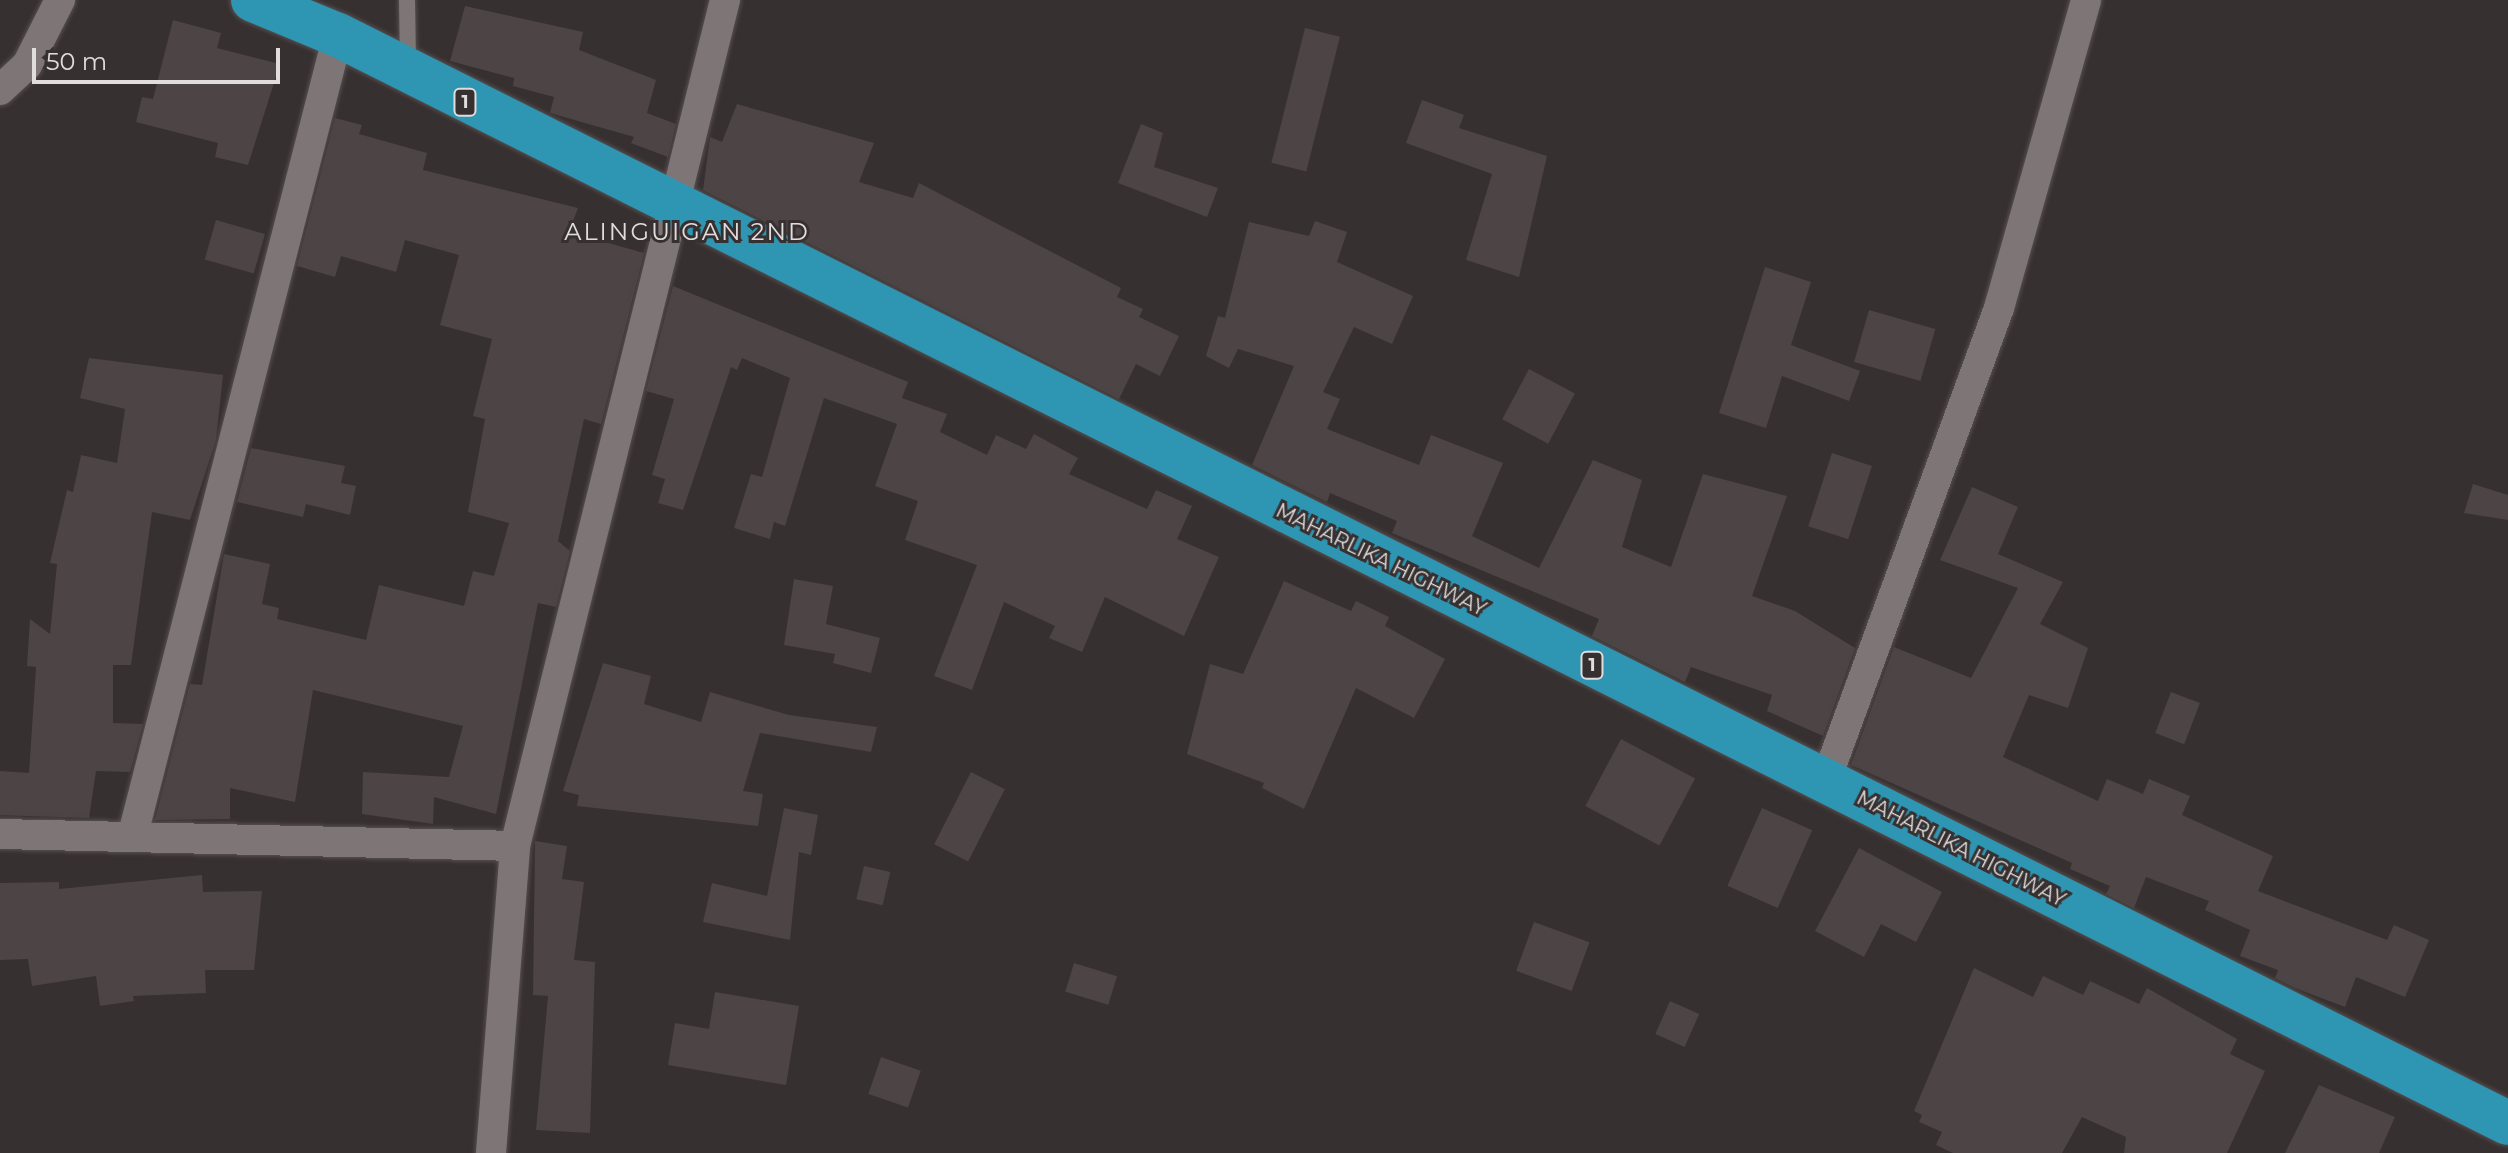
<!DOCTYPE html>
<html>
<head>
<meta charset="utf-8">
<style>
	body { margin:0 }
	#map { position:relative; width:2508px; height:1153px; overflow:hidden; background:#373030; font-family:Montserrat,sans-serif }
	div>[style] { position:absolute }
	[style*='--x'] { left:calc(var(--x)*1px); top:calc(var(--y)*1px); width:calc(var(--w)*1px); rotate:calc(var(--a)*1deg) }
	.building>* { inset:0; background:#4c4445; transform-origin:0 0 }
	.roads { filter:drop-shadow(0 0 2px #564f4f) drop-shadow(0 0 2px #564f4f) }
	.lane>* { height:16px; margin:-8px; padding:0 8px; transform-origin:8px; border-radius:8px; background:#7e7676 }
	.street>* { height:30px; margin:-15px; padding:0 15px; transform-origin:15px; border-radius:15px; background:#7e7676 }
	.highway>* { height:44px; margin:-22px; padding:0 22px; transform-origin:22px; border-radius:22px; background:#2e95b2 }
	span { translate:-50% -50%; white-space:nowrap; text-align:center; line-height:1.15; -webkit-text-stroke:6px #373030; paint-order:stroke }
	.shield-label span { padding:2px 6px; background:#373030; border:2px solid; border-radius:6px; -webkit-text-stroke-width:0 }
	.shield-label { font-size:18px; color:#e2dddd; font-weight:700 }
	.street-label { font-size:20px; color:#e2dddd }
	.quarter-label { font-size:24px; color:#e2dddd; letter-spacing:2px }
	.scale { position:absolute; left:32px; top:48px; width:248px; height:36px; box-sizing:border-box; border:4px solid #e2dddd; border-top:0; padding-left:10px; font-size:24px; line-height:28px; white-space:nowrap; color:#e2dddd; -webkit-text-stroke:6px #373030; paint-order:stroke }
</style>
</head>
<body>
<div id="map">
	<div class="building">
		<div style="clip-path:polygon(465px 6px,583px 32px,579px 50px,656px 80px,647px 113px,676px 124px,668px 157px,631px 143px,634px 137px,550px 113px,554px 97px,513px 86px,514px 78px,450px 61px)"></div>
		<div style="clip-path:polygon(173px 20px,221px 33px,217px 48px,280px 64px,248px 165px,215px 157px,218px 143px,136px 122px,142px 97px,153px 99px)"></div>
		<div style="left:1305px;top:28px;width:36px;height:139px;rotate:14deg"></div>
		<div style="clip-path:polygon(1422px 100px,1464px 115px,1459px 128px,1547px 156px,1519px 277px,1466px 260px,1492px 174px,1406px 143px)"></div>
		<div style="clip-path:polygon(737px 104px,874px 143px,859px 182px,913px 198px,919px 183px,1121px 288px,1117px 297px,1143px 309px,1139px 317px,1179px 336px,1160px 376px,1136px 364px,1119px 399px,703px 190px,710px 137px,722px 142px)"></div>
		<div style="clip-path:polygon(335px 118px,362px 125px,359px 134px,427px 153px,423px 170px,578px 208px,569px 232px,644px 253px,601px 424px,584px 419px,558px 541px,570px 551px,556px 607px,538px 603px,496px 814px,434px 797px,433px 824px,362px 814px,363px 772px,449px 777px,463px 726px,313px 690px,295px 802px,230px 788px,230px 819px,155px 820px,190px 684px,202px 685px,224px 554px,270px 564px,262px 604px,279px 608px,277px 619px,366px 640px,379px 585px,464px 606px,473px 571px,494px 576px,509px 523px,468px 512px,485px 419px,473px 416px,492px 339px,440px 325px,459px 255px,405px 240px,396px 272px,341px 256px,335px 277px,297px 266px)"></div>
		<div style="clip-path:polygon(1141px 124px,1163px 133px,1154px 167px,1218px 188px,1207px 217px,1118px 183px)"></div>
		<div style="left:216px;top:220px;width:51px;height:41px;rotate:16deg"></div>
		<div style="clip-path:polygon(1315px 221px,1347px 232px,1337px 262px,1413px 296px,1392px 344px,1354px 327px,1323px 392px,1340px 399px,1327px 429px,1419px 465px,1431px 435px,1503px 463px,1472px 536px,1539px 568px,1593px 460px,1642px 480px,1622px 547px,1671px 567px,1703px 474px,1787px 496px,1752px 596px,1795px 611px,1855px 648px,1823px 736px,1767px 711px,1772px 695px,1691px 667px,1685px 682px,1592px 636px,1599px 619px,1392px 533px,1397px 521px,1330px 493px,1327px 502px,1252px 465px,1294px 366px,1238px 349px,1229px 368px,1206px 356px,1218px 316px,1225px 318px,1249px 222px,1309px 236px)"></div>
		<div style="clip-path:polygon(1765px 267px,1811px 282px,1791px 345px,1860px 371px,1849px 401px,1782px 376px,1766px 428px,1719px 413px)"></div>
		<div style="clip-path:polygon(673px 286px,908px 382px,902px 398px,947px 414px,940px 432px,987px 455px,996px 435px,1026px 449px,1034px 434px,1078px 458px,1069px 474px,1147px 509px,1156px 490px,1192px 506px,1177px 539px,1219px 557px,1184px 636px,1105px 597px,1082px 652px,1049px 638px,1055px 626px,1004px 602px,972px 690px,934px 676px,977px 565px,905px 540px,918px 501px,875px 486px,897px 424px,824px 398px,785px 526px,774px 522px,770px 539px,734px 528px,751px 474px,762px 477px,790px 378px,742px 358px,737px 370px,731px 367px,683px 510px,658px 503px,665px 479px,652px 475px,674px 399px,646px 391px)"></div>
		<div style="left:1869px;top:310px;width:69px;height:54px;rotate:16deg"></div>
		<div style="clip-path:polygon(89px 358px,223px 375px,216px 440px,190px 520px,152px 512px,131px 665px,113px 665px,113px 723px,143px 724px,130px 772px,96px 771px,89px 818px,0 815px,0 771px,29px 773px,36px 667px,27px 666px,30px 619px,50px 634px,57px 564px,50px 563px,67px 490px,73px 492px,81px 455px,117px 463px,125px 409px,80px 398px)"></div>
		<div style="left:1529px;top:369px;width:52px;height:57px;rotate:28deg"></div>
		<div style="clip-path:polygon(251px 448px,345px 466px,341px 483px,356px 486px,350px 515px,306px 504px,303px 517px,237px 502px)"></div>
		<div style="left:1832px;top:453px;width:42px;height:77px;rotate:18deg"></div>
		<div style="clip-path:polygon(2473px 484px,2508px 495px,2508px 520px,2464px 513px)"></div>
		<div style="clip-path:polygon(1972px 487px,2018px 507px,1998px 554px,2063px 582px,2040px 624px,2088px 648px,2068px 708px,2029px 695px,2003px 757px,2098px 801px,2107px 779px,2143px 794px,2149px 779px,2190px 796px,2182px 815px,2273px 856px,2258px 891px,2387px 940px,2394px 925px,2429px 940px,2405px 997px,2356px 977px,2345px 1007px,2295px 988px,2275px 978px,2278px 970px,2240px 956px,2250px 930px,2205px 910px,2209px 901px,2146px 877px,2134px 908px,2106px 894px,2110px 886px,2070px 869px,2072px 863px,1851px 765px,1894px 647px,1971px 678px,2018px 588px,1940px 560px)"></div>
		<div style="clip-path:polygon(794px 579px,833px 586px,826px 624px,880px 638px,871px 673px,833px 663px,835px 654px,784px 645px)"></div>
		<div style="clip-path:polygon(1284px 581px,1351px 611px,1356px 601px,1389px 617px,1385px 626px,1445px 659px,1414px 718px,1356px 688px,1304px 809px,1262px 788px,1264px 783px,1187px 754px,1210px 664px,1243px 674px)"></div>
		<div style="clip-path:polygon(603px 663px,651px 676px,644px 704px,701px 722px,710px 692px,789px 715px,877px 727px,871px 752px,760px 733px,743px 791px,763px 794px,758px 826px,577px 806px,579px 795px,563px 791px)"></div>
		<div style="left:2171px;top:692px;width:31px;height:44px;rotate:21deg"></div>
		<div style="left:1621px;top:739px;width:84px;height:76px;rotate:28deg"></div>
		<div style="left:971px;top:772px;width:38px;height:81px;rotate:27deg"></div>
		<div style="clip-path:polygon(784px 808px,818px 815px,811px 855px,799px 852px,790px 940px,703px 922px,712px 883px,767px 896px)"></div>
		<div style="left:1762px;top:808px;width:55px;height:85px;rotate:24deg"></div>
		<div style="clip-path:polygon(535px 841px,567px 846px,562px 879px,584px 882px,574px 960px,595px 962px,590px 1133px,536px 1130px,548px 996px,533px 995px)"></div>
		<div style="clip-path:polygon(1859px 848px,1942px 892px,1916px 942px,1881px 924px,1864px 957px,1815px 931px)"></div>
		<div style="left:864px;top:866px;width:27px;height:34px;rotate:13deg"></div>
		<div style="clip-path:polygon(202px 875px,203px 892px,262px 891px,254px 970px,205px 970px,206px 993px,133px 996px,134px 1001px,100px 1006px,96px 976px,32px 986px,28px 959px,0 960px,0 883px,59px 882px,59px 889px)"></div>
		<div style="left:1534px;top:922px;width:59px;height:52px;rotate:20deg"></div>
		<div style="left:1074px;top:963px;width:45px;height:30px;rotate:17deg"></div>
		<div style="clip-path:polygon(1974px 968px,2033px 997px,2043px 976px,2083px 995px,2090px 981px,2139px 1004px,2147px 988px,2237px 1039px,2230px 1054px,2265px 1071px,2227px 1153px,2124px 1153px,2126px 1137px,2082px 1117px,2062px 1153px,1953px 1153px,1936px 1145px,1942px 1132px,1919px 1122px,1922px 1115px,1914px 1111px)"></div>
		<div style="clip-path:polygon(715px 992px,799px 1006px,786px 1085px,668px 1065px,675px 1023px,709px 1029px)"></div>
		<div style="left:1670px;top:1001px;width:32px;height:36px;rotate:24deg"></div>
		<div style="left:881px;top:1057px;width:42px;height:39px;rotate:19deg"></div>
		<div style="clip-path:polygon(2319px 1085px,2395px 1117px,2379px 1153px,2285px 1153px)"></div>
	</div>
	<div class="roads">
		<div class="lane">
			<div style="--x:407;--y:0;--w:66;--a:89.1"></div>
		</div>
		<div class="street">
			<div style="--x:0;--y:90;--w:37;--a:-43"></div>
			<div style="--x:27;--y:65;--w:73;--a:-63.1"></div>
			<div style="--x:1826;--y:780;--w:503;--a:-69.87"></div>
			<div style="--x:1999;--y:308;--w:320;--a:-74.2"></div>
			<div style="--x:0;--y:834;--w:515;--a:1.33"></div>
			<div style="--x:133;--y:834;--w:825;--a:-75.61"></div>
			<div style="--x:491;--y:1153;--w:308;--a:-85.5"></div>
			<div style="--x:515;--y:846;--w:872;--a:-76.06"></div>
		</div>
		<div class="highway">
			<div style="--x:253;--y:0;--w:92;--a:22.4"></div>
			<div style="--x:338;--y:35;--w:2427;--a:26.63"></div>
		</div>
	</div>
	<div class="shield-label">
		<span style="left:465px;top:102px">1</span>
		<span style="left:1592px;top:665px">1</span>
	</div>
	<div class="street-label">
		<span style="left:1381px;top:560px;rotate:26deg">MAHARLIKA HIGHWAY</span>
		<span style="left:1961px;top:849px;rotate:27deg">MAHARLIKA HIGHWAY</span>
	</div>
	<div class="quarter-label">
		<span style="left:687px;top:232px">ALINGUIGAN 2ND</span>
	</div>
	<div class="scale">50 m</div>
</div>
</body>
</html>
